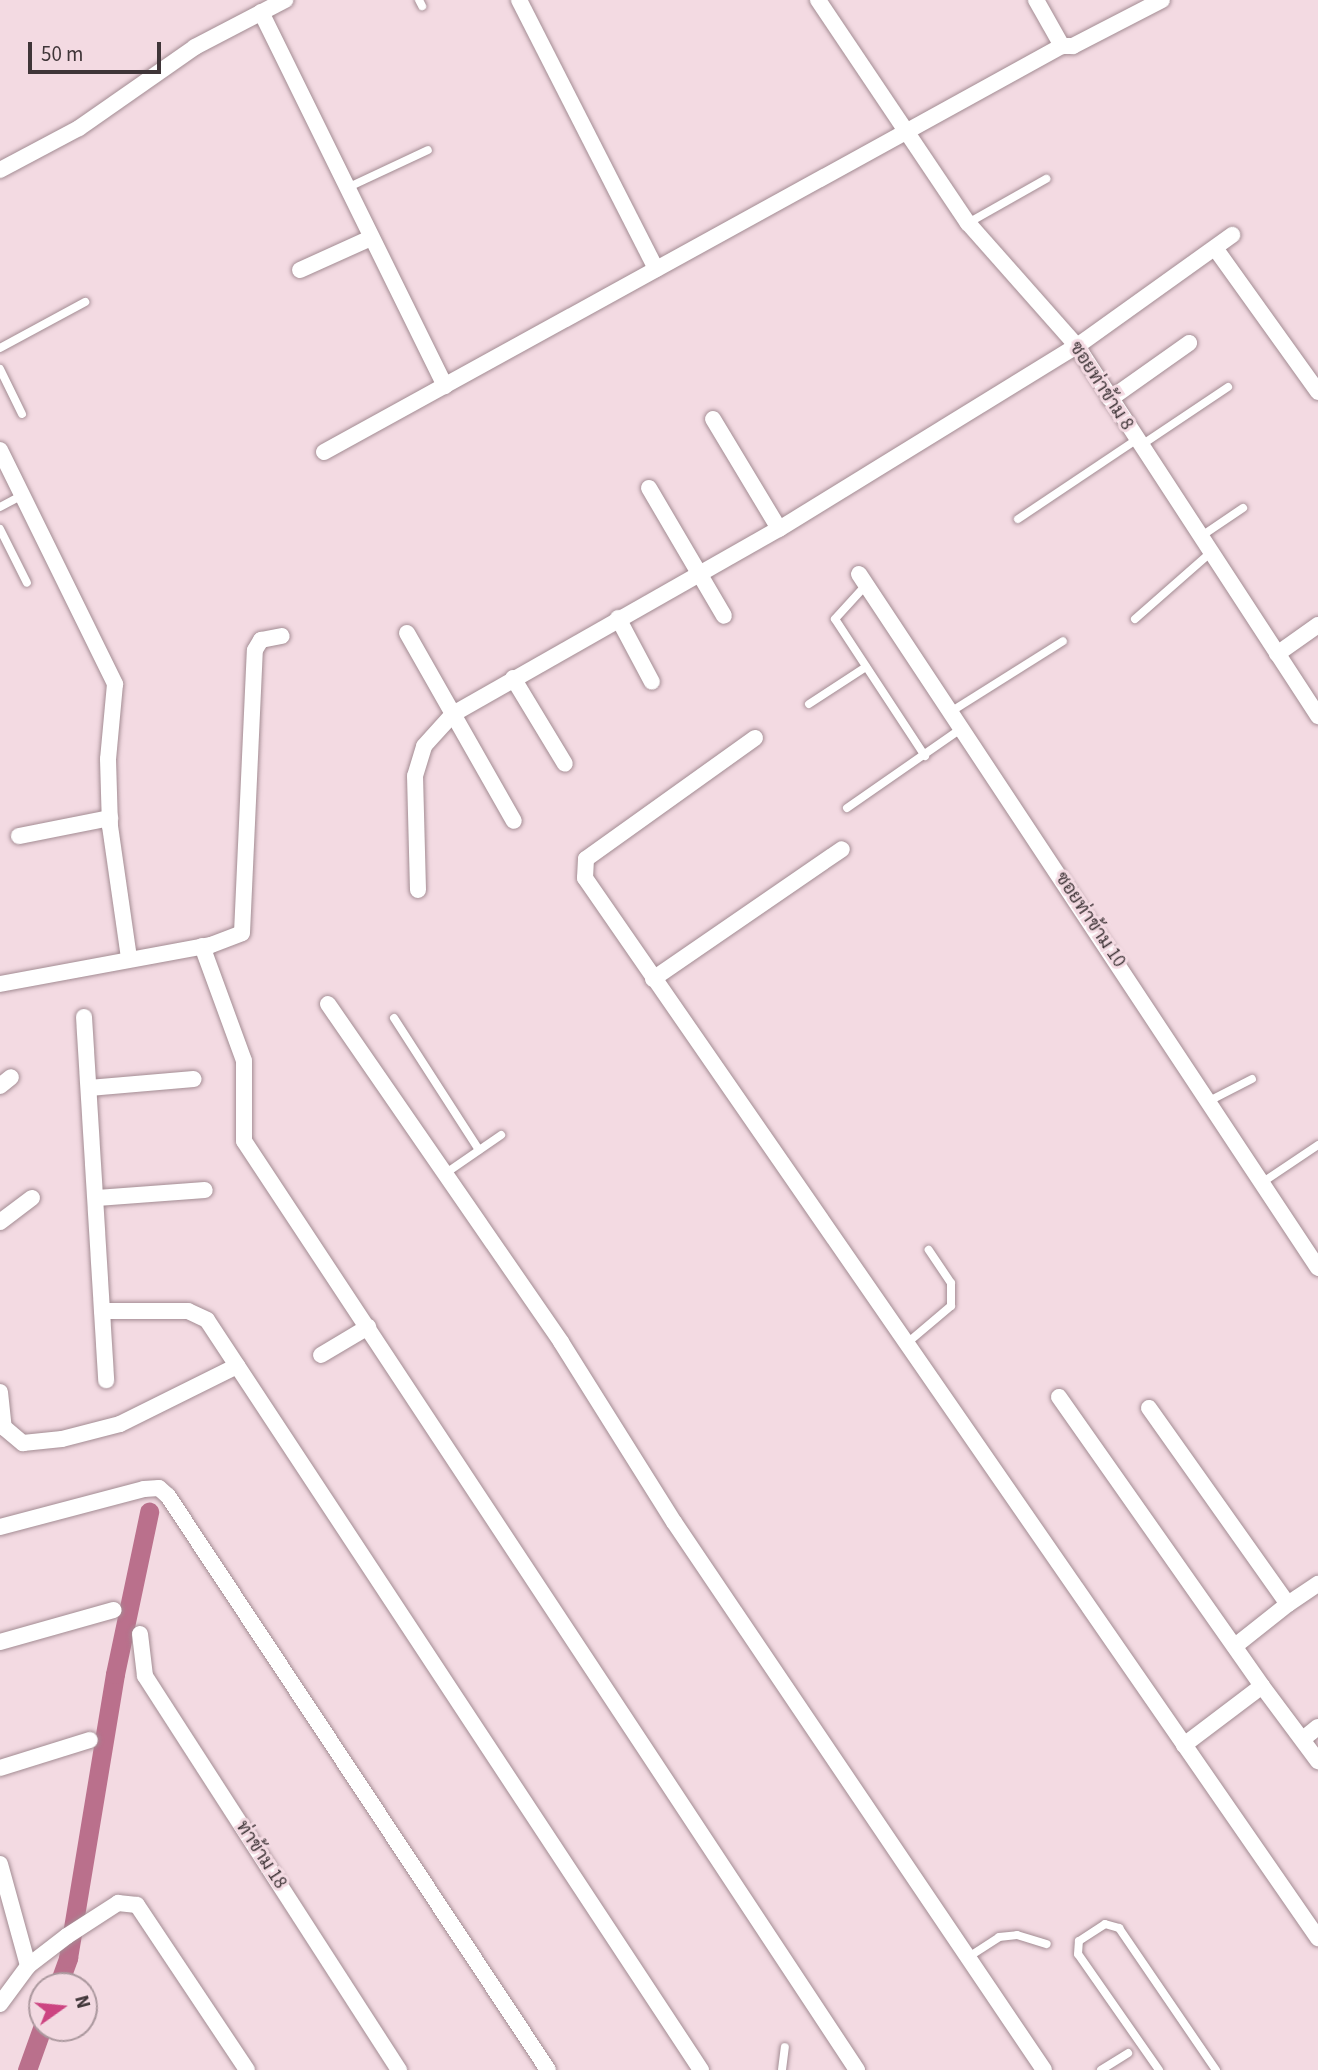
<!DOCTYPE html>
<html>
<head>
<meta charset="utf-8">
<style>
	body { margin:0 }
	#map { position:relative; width:1318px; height:2070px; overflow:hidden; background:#f3dae2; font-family:"Source Sans 3",Sarabun,sans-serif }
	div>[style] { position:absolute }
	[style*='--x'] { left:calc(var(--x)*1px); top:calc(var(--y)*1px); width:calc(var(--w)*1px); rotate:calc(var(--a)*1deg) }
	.canal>* { height:19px; margin:-9.5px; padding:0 9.5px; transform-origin:9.5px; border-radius:9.5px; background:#ba708c }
	.roads { filter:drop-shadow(0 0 2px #a38c93) drop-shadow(0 0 2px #a38c93) }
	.lane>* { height:8px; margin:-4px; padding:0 4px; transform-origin:4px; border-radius:4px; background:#fff }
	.street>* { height:16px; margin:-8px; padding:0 8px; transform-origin:8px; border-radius:8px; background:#fff }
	span { translate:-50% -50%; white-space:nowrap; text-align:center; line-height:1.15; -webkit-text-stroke:6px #f3dae2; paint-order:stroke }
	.street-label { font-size:19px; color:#3f3538 }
	.north { position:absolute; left:28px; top:1972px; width:70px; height:70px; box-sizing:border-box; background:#f3dae2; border:2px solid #ab989e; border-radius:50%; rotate:75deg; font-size:19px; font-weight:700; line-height:28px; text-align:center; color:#3f3538 }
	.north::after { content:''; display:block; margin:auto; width:24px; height:32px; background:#cc4481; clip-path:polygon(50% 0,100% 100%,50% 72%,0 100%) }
	.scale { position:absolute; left:28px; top:42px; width:133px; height:32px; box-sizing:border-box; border:4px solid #3f3538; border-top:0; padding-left:9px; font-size:21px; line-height:24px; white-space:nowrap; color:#3f3538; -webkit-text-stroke:5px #f3dae2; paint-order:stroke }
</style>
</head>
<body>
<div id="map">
	<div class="canal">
		<div style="--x:58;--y:1986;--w:30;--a:-70"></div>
		<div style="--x:68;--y:1958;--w:288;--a:-80.6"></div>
		<div style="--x:115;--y:1674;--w:166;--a:-78.1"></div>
		<div style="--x:27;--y:2070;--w:45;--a:-70.3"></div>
	</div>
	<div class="roads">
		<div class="lane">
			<div style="--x:419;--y:0;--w:7;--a:63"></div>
			<div style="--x:349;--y:187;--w:87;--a:-25.1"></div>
			<div style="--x:968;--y:223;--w:90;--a:-29.4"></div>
			<div style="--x:0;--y:348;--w:97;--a:-28.4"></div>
			<div style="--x:0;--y:369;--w:50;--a:63.9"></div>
			<div style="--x:1140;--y:446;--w:106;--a:-33.8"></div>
			<div style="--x:0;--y:507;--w:24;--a:-28"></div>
			<div style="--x:1018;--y:519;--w:142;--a:-33.8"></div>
			<div style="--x:0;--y:529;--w:60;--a:63.4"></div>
			<div style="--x:1200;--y:537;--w:52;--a:-34"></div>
			<div style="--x:866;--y:585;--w:46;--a:132.4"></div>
			<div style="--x:835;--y:619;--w:164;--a:56.7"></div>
			<div style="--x:1135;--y:619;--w:100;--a:-41.3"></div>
			<div style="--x:809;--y:704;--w:68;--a:-33"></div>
			<div style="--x:952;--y:711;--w:131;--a:-32.2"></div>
			<div style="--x:847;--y:808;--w:140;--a:-34.8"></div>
			<div style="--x:394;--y:1018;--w:157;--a:57.2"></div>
			<div style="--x:1211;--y:1100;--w:46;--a:-27.1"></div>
			<div style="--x:446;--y:1173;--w:67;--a:-34.6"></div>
			<div style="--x:1260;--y:1184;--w:70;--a:-33.9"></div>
			<div style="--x:906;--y:1344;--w:59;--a:-40.2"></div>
			<div style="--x:951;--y:1306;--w:23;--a:-90"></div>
			<div style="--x:951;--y:1283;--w:40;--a:-124"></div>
			<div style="--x:967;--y:1958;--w:38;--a:-33"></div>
			<div style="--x:999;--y:1937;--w:18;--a:-6"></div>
			<div style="--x:1017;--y:1935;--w:31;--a:17"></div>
			<div style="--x:782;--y:2070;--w:23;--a:-83"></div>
			<div style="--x:1101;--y:2070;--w:32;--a:-32"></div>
			<div style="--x:1159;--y:2070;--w:141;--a:-124.9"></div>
			<div style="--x:1078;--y:1954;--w:13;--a:-86"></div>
			<div style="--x:1079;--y:1941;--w:31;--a:-33"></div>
			<div style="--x:1105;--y:1924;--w:15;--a:16"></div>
			<div style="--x:1119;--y:1928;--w:172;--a:55.7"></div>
		</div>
		<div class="street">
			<div style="--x:519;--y:0;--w:302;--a:63"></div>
			<div style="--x:818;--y:0;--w:269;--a:56.1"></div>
			<div style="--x:968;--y:223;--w:164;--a:48.5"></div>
			<div style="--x:1077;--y:346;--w:442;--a:56.9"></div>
			<div style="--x:1036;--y:0;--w:53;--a:60.5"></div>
			<div style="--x:261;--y:12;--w:417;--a:63.8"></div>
			<div style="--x:0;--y:170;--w:89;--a:-28"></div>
			<div style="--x:79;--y:128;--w:141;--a:-34.9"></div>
			<div style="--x:195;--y:47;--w:102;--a:-27.6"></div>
			<div style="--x:1215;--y:248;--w:177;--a:54.4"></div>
			<div style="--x:300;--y:270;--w:78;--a:-24.3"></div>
			<div style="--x:1110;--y:399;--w:97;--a:-35.3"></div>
			<div style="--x:713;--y:419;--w:128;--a:59"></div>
			<div style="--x:0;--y:450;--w:261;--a:63.8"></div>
			<div style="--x:115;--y:684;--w:75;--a:95.3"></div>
			<div style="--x:108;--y:759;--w:67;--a:88.3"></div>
			<div style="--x:110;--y:826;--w:133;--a:81.8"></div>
			<div style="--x:324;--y:452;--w:842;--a:-28.82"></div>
			<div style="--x:1062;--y:46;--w:11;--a:0"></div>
			<div style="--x:1073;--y:46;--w:100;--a:-27.3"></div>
			<div style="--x:649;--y:488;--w:148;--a:59.6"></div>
			<div style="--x:859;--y:574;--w:832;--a:56.52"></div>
			<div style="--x:618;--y:618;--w:72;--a:62"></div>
			<div style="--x:407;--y:633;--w:216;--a:60.4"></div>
			<div style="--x:1277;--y:654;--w:50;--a:-35.3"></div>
			<div style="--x:513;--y:678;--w:100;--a:58.8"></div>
			<div style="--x:755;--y:738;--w:208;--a:144.4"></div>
			<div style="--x:586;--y:859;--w:19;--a:93"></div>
			<div style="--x:585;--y:878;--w:1289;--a:55.34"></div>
			<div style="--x:19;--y:836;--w:93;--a:-11.2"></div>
			<div style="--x:418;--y:890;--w:114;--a:-91.5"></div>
			<div style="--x:415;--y:776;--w:31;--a:-73"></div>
			<div style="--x:424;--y:746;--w:43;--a:-47.8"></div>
			<div style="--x:453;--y:714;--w:375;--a:-29.6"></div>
			<div style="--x:779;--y:529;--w:350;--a:-31.6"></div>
			<div style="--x:1077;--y:346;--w:191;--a:-35.6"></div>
			<div style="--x:202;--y:946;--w:122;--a:69.9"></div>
			<div style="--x:244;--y:1061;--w:80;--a:90"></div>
			<div style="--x:244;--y:1141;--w:1113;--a:56.58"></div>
			<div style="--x:653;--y:979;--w:229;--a:-34.5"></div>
			<div style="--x:0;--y:984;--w:215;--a:-10.5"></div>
			<div style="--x:211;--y:945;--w:33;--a:-21"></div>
			<div style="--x:242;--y:933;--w:283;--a:-87.4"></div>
			<div style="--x:255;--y:650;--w:12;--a:-59"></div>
			<div style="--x:261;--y:640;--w:21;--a:-11"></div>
			<div style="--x:328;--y:1004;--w:411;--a:55.4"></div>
			<div style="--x:561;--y:1342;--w:213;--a:57.9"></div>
			<div style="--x:674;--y:1522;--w:661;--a:55.97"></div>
			<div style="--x:84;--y:1017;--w:364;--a:86.5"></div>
			<div style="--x:0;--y:1086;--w:14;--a:-39"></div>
			<div style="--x:89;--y:1088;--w:105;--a:-4.9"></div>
			<div style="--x:97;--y:1198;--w:108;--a:-4.2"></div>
			<div style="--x:0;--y:1222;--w:40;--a:-37"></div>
			<div style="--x:102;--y:1311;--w:86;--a:0"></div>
			<div style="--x:188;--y:1311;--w:21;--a:25"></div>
			<div style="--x:207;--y:1320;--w:898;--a:56.63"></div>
			<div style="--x:321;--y:1355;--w:55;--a:-30.8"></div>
			<div style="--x:0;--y:1392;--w:36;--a:84"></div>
			<div style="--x:1059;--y:1397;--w:353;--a:54.9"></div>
			<div style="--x:1262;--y:1686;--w:98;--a:142.9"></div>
			<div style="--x:1149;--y:1408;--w:240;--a:54.7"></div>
			<div style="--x:1288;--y:1604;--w:68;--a:141.6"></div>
			<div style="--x:0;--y:1424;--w:30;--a:40"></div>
			<div style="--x:23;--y:1443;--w:39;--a:-6"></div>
			<div style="--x:62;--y:1439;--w:60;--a:-14.5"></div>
			<div style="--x:120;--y:1424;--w:131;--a:-26.4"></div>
			<div style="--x:0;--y:1527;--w:149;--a:-14.8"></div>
			<div style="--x:144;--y:1489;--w:15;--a:-4"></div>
			<div style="--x:159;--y:1488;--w:12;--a:42"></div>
			<div style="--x:168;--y:1496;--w:688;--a:56.49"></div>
			<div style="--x:1288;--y:1604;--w:36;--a:-34"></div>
			<div style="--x:140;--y:1634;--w:42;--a:83.2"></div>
			<div style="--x:145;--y:1676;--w:469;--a:57.2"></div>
			<div style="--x:0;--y:1642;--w:118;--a:-15.7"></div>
			<div style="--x:1262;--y:1686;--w:94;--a:53.3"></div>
			<div style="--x:1303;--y:1739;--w:19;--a:-39"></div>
			<div style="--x:0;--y:1768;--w:94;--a:-17.3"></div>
			<div style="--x:0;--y:1864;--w:106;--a:74.6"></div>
			<div style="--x:0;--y:2004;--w:47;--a:-53.6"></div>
			<div style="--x:28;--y:1966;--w:49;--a:-37.6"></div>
			<div style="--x:67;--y:1936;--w:61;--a:-32.9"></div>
			<div style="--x:118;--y:1903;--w:19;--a:6"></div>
			<div style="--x:137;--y:1905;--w:198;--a:56.3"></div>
		</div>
	</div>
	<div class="street-label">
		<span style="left:1101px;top:386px;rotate:57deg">ซอยท่าข้าม 8</span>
		<span style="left:1090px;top:920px;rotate:56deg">ซอยท่าข้าม 10</span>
		<span style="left:261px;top:1855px;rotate:57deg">ท่าข้าม 18</span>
	</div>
	<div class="north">N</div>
	<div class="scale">50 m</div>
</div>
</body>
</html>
